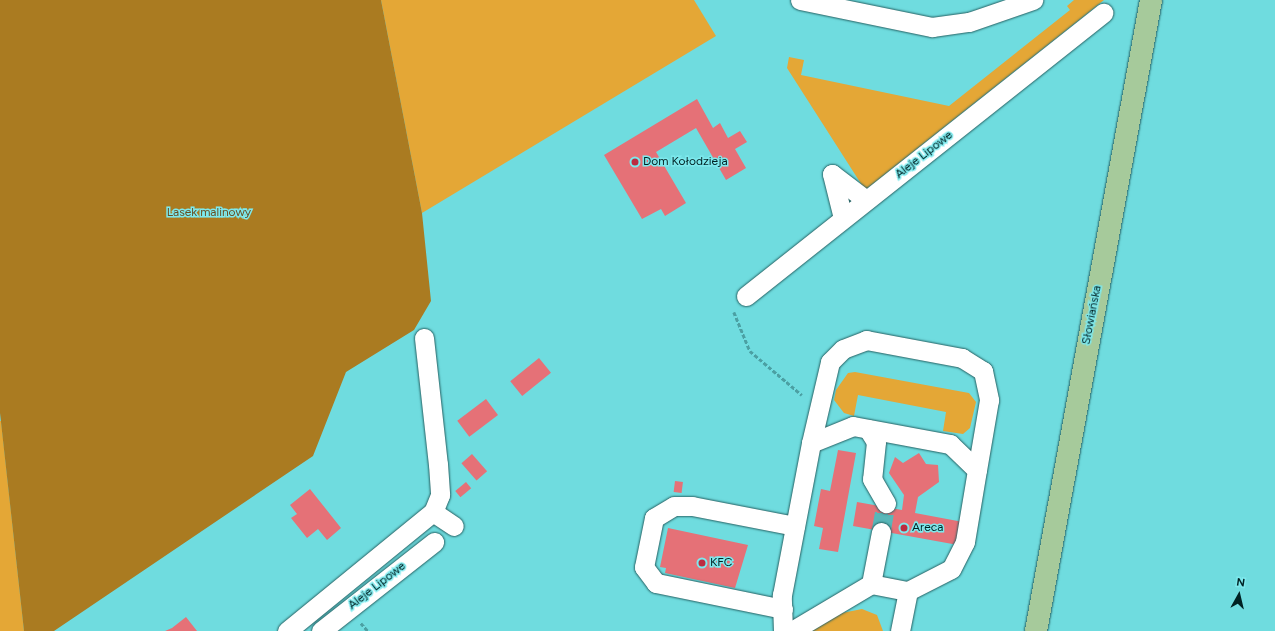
<!DOCTYPE html>
<html>
<head>
<meta charset="utf-8">
<style>
	body { margin:0 }
	#map { position:relative; width:1275px; height:631px; overflow:hidden; background:#6fdcdf; font-family:Figtree,sans-serif }
	div>[style] { position:absolute }
	[style*='--x'] { left:calc(var(--x)*1px); top:calc(var(--y)*1px); width:calc(var(--w)*1px); rotate:calc(var(--a)*1deg) }
	.green>* { inset:0; background:#e4a736 }
	.forest>* { inset:0; background:#aa7b21 }
	.building>* { inset:0; background:#e57177; transform-origin:0 0 }
	.minor-tunnel>* { height:19px; margin-top:-9.5px; transform-origin:0; background:repeating-linear-gradient(90deg,#59b7b9 0 19px,transparent 0 29px) }
	.path>* { height:2.5px; margin-top:-1.25px; transform-origin:0; background:repeating-linear-gradient(90deg,#4ba0a3 0 4px,transparent 0 6px) }
	.roads { filter:drop-shadow(0 0 1px #266062) drop-shadow(0 0 1px #266062) }
	.minor>* { height:19px; margin:-9.5px; padding:0 9.5px; transform-origin:9.5px; border-radius:9.5px; background:#fff }
	.major>* { height:22px; margin:-11px; padding:0 11px; transform-origin:11px; border-radius:11px; background:#a6ca9b }
	.dots>* { width:11px; height:11px; translate:-50% -50%; box-sizing:border-box; border:2px solid #7de9ed; border-radius:50% }
	span { translate:-50% -50%; white-space:nowrap; text-align:center; line-height:1.15; -webkit-text-stroke:3px #7de9ed; paint-order:stroke }
	.street-label { font-size:12px; color:#002223 }
	.poi-label { font-size:12px; color:#002223 }
	.left { translate:0 -50%; text-align:left }
	.park-label { font-size:12px; color:#694f22 }
	.north { position:absolute; left:1219px; top:575px; width:40px; height:40px; -webkit-text-stroke:3px #7de9ed; paint-order:stroke; rotate:8deg; font-size:11px; font-weight:700; line-height:16px; text-align:center; color:#002223 }
	.north::after { content:''; display:block; margin:auto; width:14px; height:18px; background:#002223; clip-path:polygon(50% 0,100% 100%,50% 72%,0 100%) }
</style>
</head>
<body>
<div id="map">
	<div class="green">
		<div style="clip-path:polygon(381px 0,694px 0,716px 36px,422px 213px)"></div>
		<div style="clip-path:polygon(1074px 0,1104px 0,865px 190px,787px 68px,789px 57px,804px 60px,801px 75px,949px 106px,1070px 10px,1067px 6px)"></div>
		<div style="clip-path:polygon(855px 372px,969px 393px,976px 402px,970px 428px,963px 434px,943px 431px,946px 412px,858px 395px,854px 416px,844px 413px,834px 400px,836px 390px,848px 373px)"></div>
		<div style="clip-path:polygon(0 421px,1px 421px,24px 631px,0 631px)"></div>
		<div style="clip-path:polygon(862px 609px,877px 615px,883px 631px,812px 631px,842px 613px)"></div>
	</div>
	<div class="forest">
		<div style="clip-path:polygon(0 0,381px 0,422px 213px,431px 301px,414px 330px,346px 372px,313px 456px,54px 631px,24px 631px,0 413px)"></div>
	</div>
	<div class="building">
		<div style="clip-path:polygon(697px 99px,713px 128px,720px 123px,728px 138px,740px 131px,747px 142px,735px 149px,746px 168px,726px 180px,696px 128px,656px 152px,686px 203px,665px 216px,661px 209px,642px 219px,604px 155px)"></div>
		<div style="left:539px;top:358px;width:19px;height:37px;rotate:51deg"></div>
		<div style="left:486px;top:399px;width:20px;height:36px;rotate:53deg"></div>
		<div style="clip-path:polygon(838px 450px,856px 453px,838px 552px,819px 549px,823px 528px,814px 526px,821px 489px,830px 491px)"></div>
		<div style="clip-path:polygon(919px 453px,926px 464px,938px 465px,939px 482px,918px 497px,915px 513px,963px 522px,958px 545px,853px 526px,857px 502px,902px 510px,904px 495px,889px 473px,895px 457px,903px 463px)"></div>
		<div style="left:472px;top:454px;width:23px;height:14px;rotate:49deg"></div>
		<div style="left:675px;top:481px;width:8px;height:11px;rotate:7deg"></div>
		<div style="left:466px;top:482px;width:8px;height:14px;rotate:50deg"></div>
		<div style="clip-path:polygon(310px 489px,341px 528px,327px 540px,318px 529px,307px 538px,291px 518px,297px 514px,290px 505px)"></div>
		<div style="clip-path:polygon(668px 528px,748px 545px,735px 588px,665px 573px,666px 568px,660px 567px)"></div>
		<div style="clip-path:polygon(186px 617px,197px 631px,165px 631px,172px 628px)"></div>
	</div>
	<div class="minor-tunnel">
		<div style="--x:881;--y:532;--w:29;--a:-80"></div>
	</div>
	<div class="path">
		<div style="--x:734;--y:312;--w:42;--a:67.7"></div>
		<div style="--x:750;--y:351;--w:68;--a:40.2"></div>
		<div style="--x:361;--y:623;--w:11;--a:49"></div>
	</div>
	<div class="roads">
		<div class="minor">
			<div style="--x:800;--y:0;--w:135;--a:11.6"></div>
			<div style="--x:932;--y:27;--w:37;--a:-8"></div>
			<div style="--x:969;--y:22;--w:68;--a:-19"></div>
			<div style="--x:832;--y:174;--w:45;--a:76"></div>
			<div style="--x:832;--y:174;--w:43;--a:37.4"></div>
			<div style="--x:746;--y:296;--w:456;--a:-38.4"></div>
			<div style="--x:424;--y:338;--w:127;--a:83.7"></div>
			<div style="--x:438;--y:464;--w:31;--a:86"></div>
			<div style="--x:440;--y:495;--w:18;--a:112"></div>
			<div style="--x:868;--y:429;--w:15;--a:58"></div>
			<div style="--x:876;--y:442;--w:37;--a:96"></div>
			<div style="--x:872;--y:479;--w:28;--a:60"></div>
			<div style="--x:811;--y:443;--w:83;--a:-76.8"></div>
			<div style="--x:830;--y:362;--w:18;--a:-45"></div>
			<div style="--x:843;--y:349;--w:25;--a:-21"></div>
			<div style="--x:866;--y:340;--w:98;--a:10.6"></div>
			<div style="--x:962;--y:358;--w:25;--a:32"></div>
			<div style="--x:983;--y:371;--w:30;--a:78"></div>
			<div style="--x:989;--y:400;--w:71;--a:99.7"></div>
			<div style="--x:881;--y:532;--w:53;--a:100.9"></div>
			<div style="--x:871;--y:584;--w:38;--a:11"></div>
			<div style="--x:783;--y:609;--w:130;--a:-168.4"></div>
			<div style="--x:656;--y:583;--w:20;--a:-127"></div>
			<div style="--x:644;--y:567;--w:50;--a:-78.5"></div>
			<div style="--x:654;--y:518;--w:23;--a:-31"></div>
			<div style="--x:674;--y:506;--w:18;--a:0"></div>
			<div style="--x:692;--y:506;--w:105;--a:11"></div>
			<div style="--x:287;--y:631;--w:188;--a:-39.2"></div>
			<div style="--x:433;--y:512;--w:25;--a:34"></div>
			<div style="--x:321;--y:631;--w:144;--a:-38.2"></div>
			<div style="--x:783;--y:631;--w:36;--a:-92"></div>
			<div style="--x:782;--y:595;--w:155;--a:-79.2"></div>
			<div style="--x:811;--y:443;--w:45;--a:-22"></div>
			<div style="--x:853;--y:426;--w:99;--a:10.5"></div>
			<div style="--x:950;--y:444;--w:37;--a:44"></div>
			<div style="--x:977;--y:470;--w:73;--a:99.5"></div>
			<div style="--x:965;--y:542;--w:30;--a:117"></div>
			<div style="--x:951;--y:569;--w:48;--a:152.9"></div>
			<div style="--x:908;--y:591;--w:41;--a:101.3"></div>
			<div style="--x:792;--y:631;--w:92;--a:-30.7"></div>
		</div>
		<div class="major">
			<div style="--x:1036;--y:631;--w:641;--a:-79.67"></div>
		</div>
	</div>
	<div class="dots">
		<div style="left:635px;top:162px;background:#bc2c40"></div>
		<div style="left:904px;top:528px;background:#bc2c40"></div>
		<div style="left:702px;top:563px;background:#bc2c40"></div>
	</div>
	<div class="street-label">
		<span style="left:924px;top:155px;rotate:-38deg">Aleje Lipowe</span>
		<span style="left:1092px;top:315px;rotate:-79deg">Słowiańska</span>
		<span style="left:377px;top:586px;rotate:-38deg">Aleje Lipowe</span>
	</div>
	<div class="poi-label">
		<span class="left" style="left:643px;top:162px">Dom Kołodzieja</span>
		<span class="left" style="left:912px;top:528px">Areca</span>
		<span class="left" style="left:710px;top:563px">KFC</span>
	</div>
	<div class="park-label">
		<span style="left:209px;top:213px">Lasek malinowy</span>
	</div>
	<div class="north">N</div>
</div>
</body>
</html>
